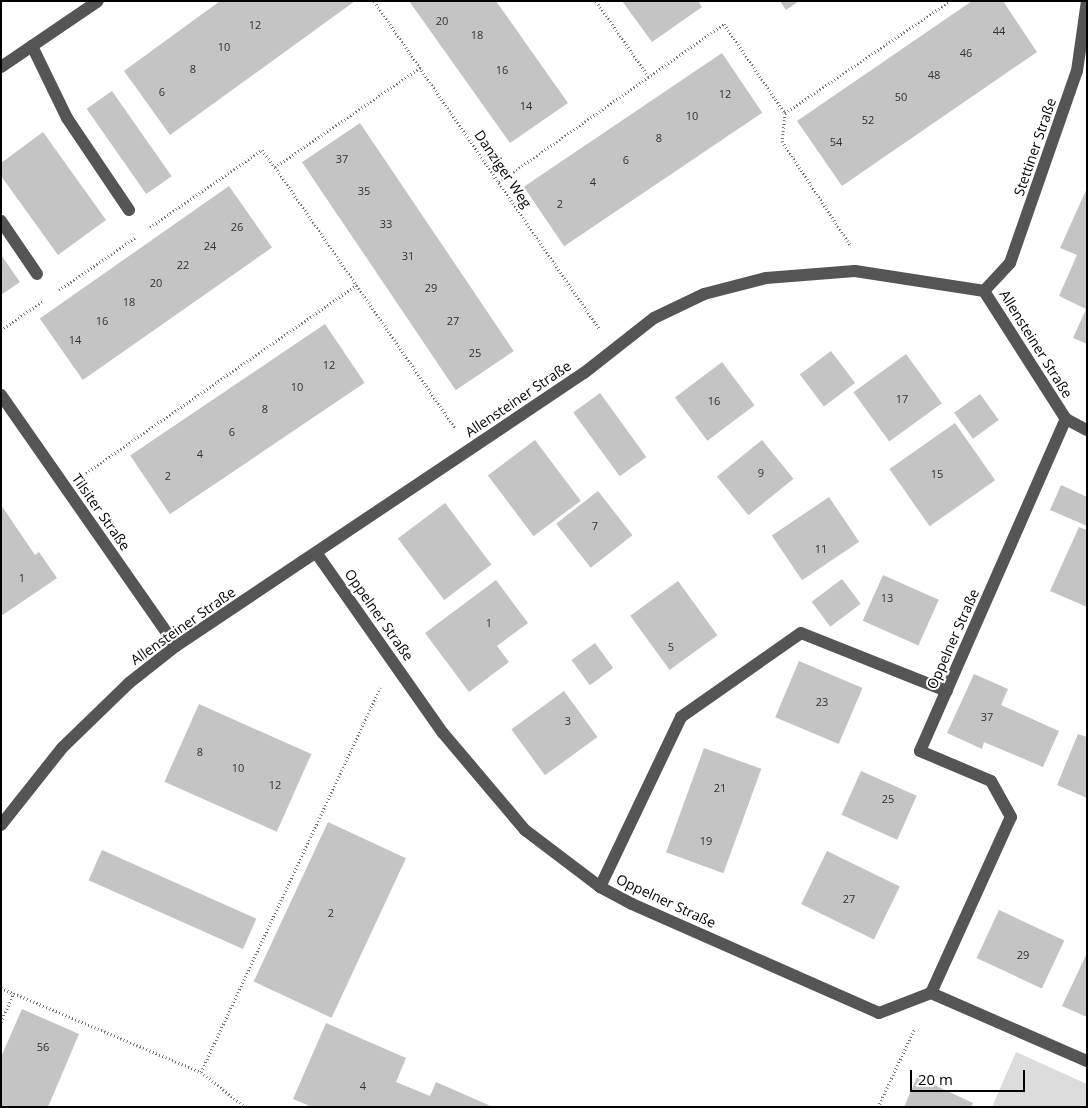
<!DOCTYPE html>
<html>
<head>
<meta charset="utf-8">
<style>
	body { margin:0 }
	#map { position:relative; width:1088px; height:1108px; overflow:hidden; background:#fff; font-family:"Open Sans",sans-serif }
	div>[style] { position:absolute }
	[style*='--x'] { left:calc(var(--x)*1px); top:calc(var(--y)*1px); width:calc(var(--w)*1px); rotate:calc(var(--a)*1deg) }
	.green>* { inset:0; background:#dcdcdc }
	.building>* { inset:0; background:#c4c4c4; transform-origin:0 0 }
	.path>* { height:3px; margin-top:-1.5px; transform-origin:0; background:repeating-linear-gradient(90deg,#777 0 1px,transparent 0 3.5px) }
	.minor>* { height:12px; margin:-6px; padding:0 6px; transform-origin:6px; border-radius:6px; background:#555 }
	span { translate:-50% -50%; white-space:nowrap; text-align:center; line-height:1.15; -webkit-text-stroke:4px #fff; paint-order:stroke }
	.number-label { font-size:11px; color:#313131 }
	.number-label span { -webkit-text-stroke-width:0 }
	.street-label { font-size:14px; color:#000 }
	.frame { position:absolute; inset:0; border:2px solid #000; pointer-events:none }
	.scale { position:absolute; left:910px; top:1070px; width:115px; height:22px; box-sizing:border-box; border:2px solid #000; border-top:0; padding-left:6px; font-size:15px; line-height:18px; white-space:nowrap; color:#000; -webkit-text-stroke:4px #fff; paint-order:stroke }
</style>
</head>
<body>
<div id="map">
	<div class="green">
		<div style="clip-path:polygon(1016px 1052px,1087px 1084px,1087px 1107px,992px 1107px)"></div>
	</div>
	<div class="building">
		<div style="clip-path:polygon(220px 1px,355px 1px,170px 135px,124px 71px)"></div>
		<div style="clip-path:polygon(409px 1px,496px 1px,568px 103px,510px 143px)"></div>
		<div style="clip-path:polygon(622px 1px,698px 1px,702px 7px,652px 42px)"></div>
		<div style="clip-path:polygon(780px 1px,799px 1px,786px 10px)"></div>
		<div style="clip-path:polygon(972px 1px,1003px 1px,1037px 52px,842px 186px,797px 121px)"></div>
		<div style="left:722px;top:53px;width:72px;height:239px;rotate:56deg"></div>
		<div style="left:112px;top:91px;width:104px;height:31px;rotate:55deg"></div>
		<div style="left:360px;top:123px;width:275px;height:70px;rotate:56deg"></div>
		<div style="clip-path:polygon(43px 132px,106px 220px,58px 255px,1px 176px,1px 163px)"></div>
		<div style="left:229px;top:186px;width:75px;height:231px;rotate:55deg"></div>
		<div style="clip-path:polygon(1087px 188px,1087px 344px,1073px 338px,1086px 309px,1059px 296px,1077px 255px,1060px 248px)"></div>
		<div style="clip-path:polygon(1px 255px,20px 282px,1px 295px)"></div>
		<div style="left:325px;top:324px;width:71px;height:235px;rotate:56deg"></div>
		<div style="left:831px;top:351px;width:40px;height:39px;rotate:53deg"></div>
		<div style="left:906px;top:354px;width:61px;height:65px;rotate:54deg"></div>
		<div style="left:722px;top:362px;width:54px;height:59px;rotate:53deg"></div>
		<div style="left:600px;top:393px;width:79px;height:33px;rotate:54deg"></div>
		<div style="left:980px;top:394px;width:32px;height:32px;rotate:54deg"></div>
		<div style="left:955px;top:423px;width:70px;height:80px;rotate:55deg"></div>
		<div style="left:535px;top:440px;width:76px;height:59px;rotate:53deg"></div>
		<div style="left:762px;top:440px;width:50px;height:58px;rotate:51deg"></div>
		<div style="clip-path:polygon(1061px 485px,1087px 497px,1087px 526px,1050px 510px)"></div>
		<div style="left:598px;top:491px;width:56px;height:53px;rotate:52deg"></div>
		<div style="left:829px;top:497px;width:54px;height:69px;rotate:56deg"></div>
		<div style="left:445px;top:503px;width:77px;height:59px;rotate:53deg"></div>
		<div style="clip-path:polygon(1px 505px,35px 555px,39px 552px,57px 578px,1px 616px)"></div>
		<div style="clip-path:polygon(1079px 527px,1087px 530px,1087px 607px,1050px 591px)"></div>
		<div style="left:883px;top:575px;width:61px;height:50px;rotate:24deg"></div>
		<div style="left:842px;top:579px;width:31px;height:38px;rotate:53deg"></div>
		<div style="clip-path:polygon(496px 580px,528px 623px,497px 646px,509px 662px,469px 692px,425px 633px)"></div>
		<div style="left:678px;top:581px;width:67px;height:59px;rotate:54deg"></div>
		<div style="left:595px;top:643px;width:31px;height:29px;rotate:54deg"></div>
		<div style="left:799px;top:661px;width:69px;height:61px;rotate:23deg"></div>
		<div style="clip-path:polygon(974px 674px,1008px 689px,1001px 705px,1059px 731px,1043px 767px,984px 742px,982px 749px,947px 733px)"></div>
		<div style="left:564px;top:691px;width:57px;height:65px;rotate:54deg"></div>
		<div style="left:199px;top:704px;width:123px;height:85px;rotate:24deg"></div>
		<div style="clip-path:polygon(1078px 734px,1087px 737px,1087px 798px,1057px 785px)"></div>
		<div style="left:704px;top:748px;width:61px;height:111px;rotate:20deg"></div>
		<div style="left:861px;top:771px;width:61px;height:48px;rotate:24deg"></div>
		<div style="left:328px;top:822px;width:86px;height:176px;rotate:25deg"></div>
		<div style="left:102px;top:850px;width:169px;height:33px;rotate:24deg"></div>
		<div style="left:827px;top:851px;width:81px;height:59px;rotate:26deg"></div>
		<div style="left:999px;top:910px;width:72px;height:53px;rotate:25deg"></div>
		<div style="clip-path:polygon(1087px 953px,1087px 1017px,1062px 1006px)"></div>
		<div style="clip-path:polygon(22px 1009px,79px 1034px,48px 1107px,1px 1107px,1px 1057px)"></div>
		<div style="clip-path:polygon(326px 1023px,406px 1058px,396px 1082px,430px 1096px,436px 1082px,493px 1107px,312px 1107px,293px 1099px)"></div>
		<div style="clip-path:polygon(917px 1077px,973px 1103px,971px 1107px,904px 1107px)"></div>
	</div>
	<div class="path">
		<div style="--x:374;--y:1;--w:397;--a:55.5"></div>
		<div style="--x:596;--y:1;--w:93;--a:55.1"></div>
		<div style="--x:785;--y:113;--w:199;--a:-34.2"></div>
		<div style="--x:275;--y:167;--w:317;--a:55.4"></div>
		<div style="--x:499;--y:182;--w:275;--a:-35.1"></div>
		<div style="--x:724;--y:24;--w:108;--a:55.6"></div>
		<div style="--x:785;--y:113;--w:28;--a:96"></div>
		<div style="--x:782;--y:141;--w:126;--a:56.7"></div>
		<div style="--x:150;--y:227;--w:136;--a:-34.5"></div>
		<div style="--x:262;--y:150;--w:21;--a:53"></div>
		<div style="--x:275;--y:167;--w:177;--a:-34.4"></div>
		<div style="--x:59;--y:290;--w:93;--a:-34.5"></div>
		<div style="--x:1;--y:330;--w:52;--a:-34.9"></div>
		<div style="--x:86;--y:473;--w:330;--a:-34.8"></div>
		<div style="--x:1;--y:988;--w:217;--a:22.8"></div>
		<div style="--x:201;--y:1072;--w:56;--a:38.5"></div>
		<div style="--x:1;--y:1022;--w:32;--a:-66"></div>
		<div style="--x:201;--y:1072;--w:424;--a:-65"></div>
		<div style="--x:878;--y:1107;--w:87;--a:-64.9"></div>
	</div>
	<div class="minor">
		<div style="--x:32;--y:46;--w:80;--a:64.1"></div>
		<div style="--x:67;--y:118;--w:111;--a:56"></div>
		<div style="--x:1;--y:67;--w:117;--a:-34.2"></div>
		<div style="--x:1;--y:221;--w:64;--a:55.8"></div>
		<div style="--x:984;--y:291;--w:38;--a:-47"></div>
		<div style="--x:1010;--y:263;--w:203;--a:-70.8"></div>
		<div style="--x:1077;--y:71;--w:71;--a:-81.9"></div>
		<div style="--x:1;--y:395;--w:306;--a:55.1"></div>
		<div style="--x:317;--y:554;--w:219;--a:54.9"></div>
		<div style="--x:443;--y:733;--w:127;--a:49.8"></div>
		<div style="--x:525;--y:830;--w:94;--a:37.2"></div>
		<div style="--x:600;--y:887;--w:36;--a:28"></div>
		<div style="--x:632;--y:904;--w:270;--a:23.8"></div>
		<div style="--x:879;--y:1013;--w:56;--a:-21"></div>
		<div style="--x:931;--y:993;--w:170;--a:23.6"></div>
		<div style="--x:1;--y:825;--w:98;--a:-51.6"></div>
		<div style="--x:62;--y:748;--w:93;--a:-44.1"></div>
		<div style="--x:129;--y:683;--w:60;--a:-38.2"></div>
		<div style="--x:176;--y:646;--w:491;--a:-33.8"></div>
		<div style="--x:584;--y:373;--w:89;--a:-38.2"></div>
		<div style="--x:654;--y:318;--w:55;--a:-25.6"></div>
		<div style="--x:704;--y:294;--w:64;--a:-14.5"></div>
		<div style="--x:766;--y:278;--w:89;--a:-4.5"></div>
		<div style="--x:855;--y:271;--w:131;--a:8.8"></div>
		<div style="--x:984;--y:291;--w:152;--a:57.4"></div>
		<div style="--x:1066;--y:419;--w:24;--a:28"></div>
		<div style="--x:600;--y:887;--w:188;--a:-64.5"></div>
		<div style="--x:681;--y:717;--w:146;--a:-35"></div>
		<div style="--x:801;--y:633;--w:157;--a:21.7"></div>
		<div style="--x:931;--y:993;--w:193;--a:-65.6"></div>
		<div style="--x:1011;--y:817;--w:41;--a:-119.1"></div>
		<div style="--x:991;--y:781;--w:77;--a:-157.1"></div>
		<div style="--x:920;--y:751;--w:363;--a:-66.3"></div>
	</div>
	<div class="number-label">
		<span style="left:442px;top:21px">20</span>
		<span style="left:255px;top:25px">12</span>
		<span style="left:999px;top:31px">44</span>
		<span style="left:477px;top:35px">18</span>
		<span style="left:224px;top:47px">10</span>
		<span style="left:966px;top:53px">46</span>
		<span style="left:193px;top:69px">8</span>
		<span style="left:502px;top:70px">16</span>
		<span style="left:934px;top:75px">48</span>
		<span style="left:162px;top:92px">6</span>
		<span style="left:725px;top:94px">12</span>
		<span style="left:901px;top:97px">50</span>
		<span style="left:526px;top:106px">14</span>
		<span style="left:692px;top:116px">10</span>
		<span style="left:868px;top:120px">52</span>
		<span style="left:659px;top:138px">8</span>
		<span style="left:836px;top:142px">54</span>
		<span style="left:342px;top:159px">37</span>
		<span style="left:626px;top:160px">6</span>
		<span style="left:593px;top:182px">4</span>
		<span style="left:364px;top:191px">35</span>
		<span style="left:560px;top:204px">2</span>
		<span style="left:386px;top:224px">33</span>
		<span style="left:237px;top:227px">26</span>
		<span style="left:210px;top:246px">24</span>
		<span style="left:408px;top:256px">31</span>
		<span style="left:183px;top:265px">22</span>
		<span style="left:156px;top:283px">20</span>
		<span style="left:431px;top:288px">29</span>
		<span style="left:129px;top:302px">18</span>
		<span style="left:102px;top:321px">16</span>
		<span style="left:453px;top:321px">27</span>
		<span style="left:75px;top:340px">14</span>
		<span style="left:475px;top:353px">25</span>
		<span style="left:329px;top:365px">12</span>
		<span style="left:297px;top:387px">10</span>
		<span style="left:902px;top:399px">17</span>
		<span style="left:714px;top:401px">16</span>
		<span style="left:265px;top:409px">8</span>
		<span style="left:232px;top:432px">6</span>
		<span style="left:200px;top:454px">4</span>
		<span style="left:761px;top:473px">9</span>
		<span style="left:937px;top:474px">15</span>
		<span style="left:168px;top:476px">2</span>
		<span style="left:595px;top:526px">7</span>
		<span style="left:821px;top:549px">11</span>
		<span style="left:22px;top:578px">1</span>
		<span style="left:887px;top:598px">13</span>
		<span style="left:489px;top:623px">1</span>
		<span style="left:671px;top:647px">5</span>
		<span style="left:822px;top:702px">23</span>
		<span style="left:987px;top:717px">37</span>
		<span style="left:568px;top:721px">3</span>
		<span style="left:200px;top:752px">8</span>
		<span style="left:238px;top:768px">10</span>
		<span style="left:275px;top:785px">12</span>
		<span style="left:720px;top:788px">21</span>
		<span style="left:888px;top:799px">25</span>
		<span style="left:706px;top:841px">19</span>
		<span style="left:849px;top:899px">27</span>
		<span style="left:331px;top:913px">2</span>
		<span style="left:1023px;top:955px">29</span>
		<span style="left:43px;top:1047px">56</span>
		<span style="left:363px;top:1086px">4</span>
	</div>
	<div class="street-label">
		<span style="left:1035px;top:147px;rotate:-71deg">Stettiner Straße</span>
		<span style="left:503px;top:169px;rotate:56deg">Danziger Weg</span>
		<span style="left:1036px;top:344px;rotate:58deg">Allensteiner Straße</span>
		<span style="left:518px;top:399px;rotate:-34deg">Allensteiner Straße</span>
		<span style="left:101px;top:512px;rotate:55deg">Tilsiter Straße</span>
		<span style="left:379px;top:615px;rotate:55deg">Oppelner Straße</span>
		<span style="left:183px;top:626px;rotate:-35deg">Allensteiner Straße</span>
		<span style="left:953px;top:639px;rotate:-66deg">Oppelner Straße</span>
		<span style="left:666px;top:901px;rotate:25deg">Oppelner Straße</span>
	</div>
	<div class="frame"></div>
	<div class="scale">20 m</div>
</div>
</body>
</html>
